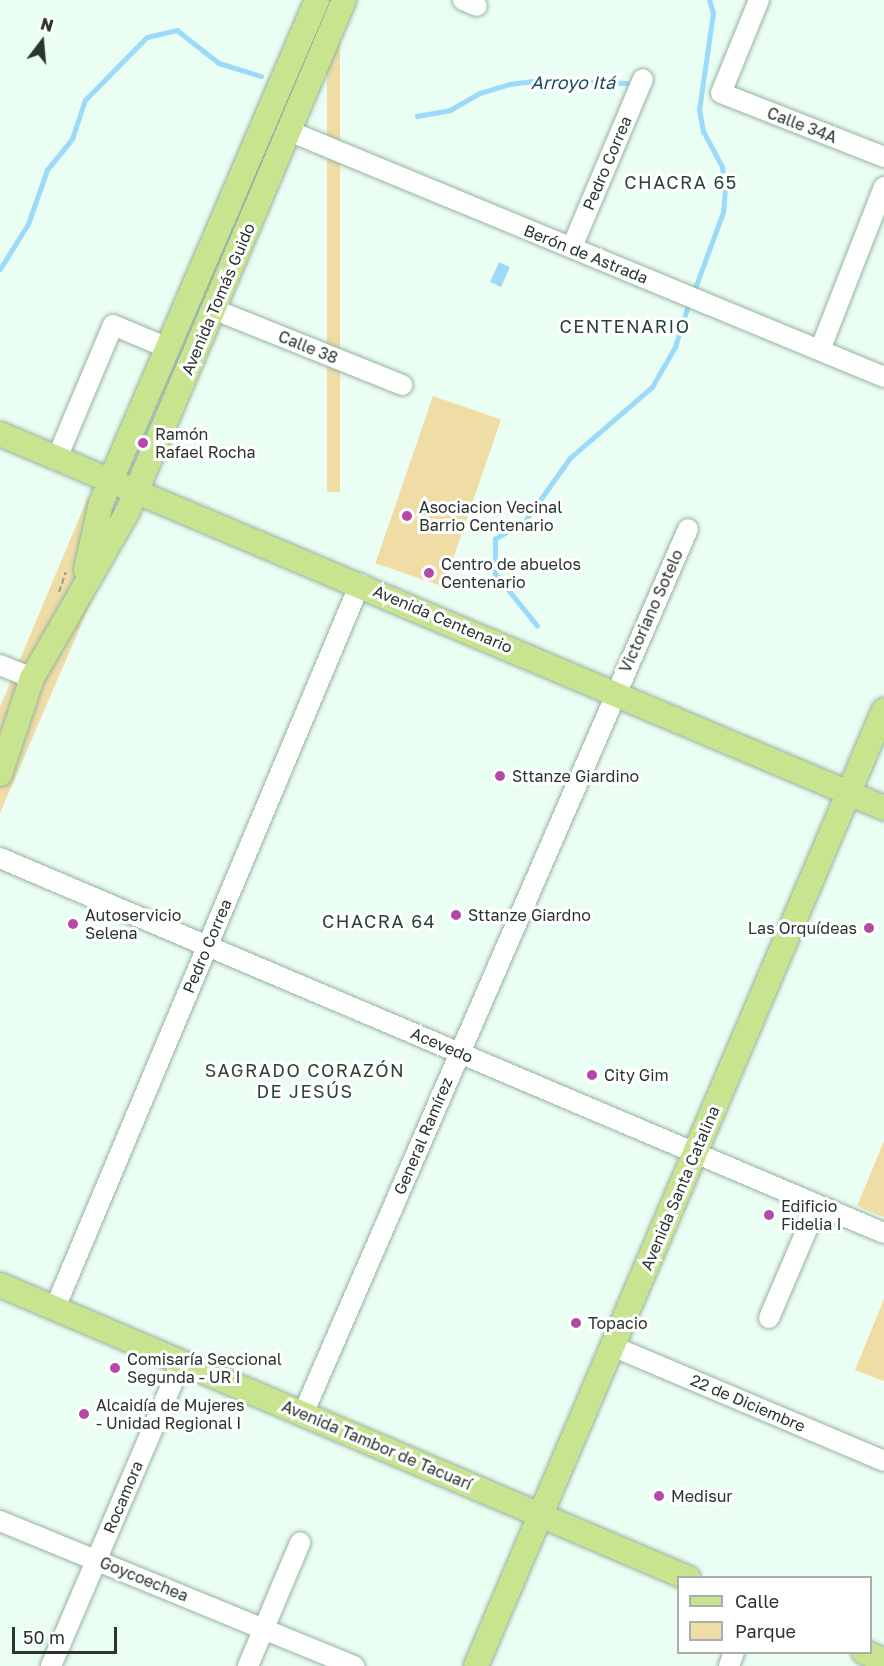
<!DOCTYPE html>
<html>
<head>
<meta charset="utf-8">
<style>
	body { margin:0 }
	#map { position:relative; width:884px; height:1666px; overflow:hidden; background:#ebfef3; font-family:"Golos Text",sans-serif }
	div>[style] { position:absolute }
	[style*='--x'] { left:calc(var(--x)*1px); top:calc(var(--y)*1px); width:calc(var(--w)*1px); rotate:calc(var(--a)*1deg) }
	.green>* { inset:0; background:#f0dda6; transform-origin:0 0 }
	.water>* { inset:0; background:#9bdaf8; transform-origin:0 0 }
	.stream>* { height:4.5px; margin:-2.25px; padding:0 2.25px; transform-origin:2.25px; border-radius:2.25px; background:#9bdaf8 }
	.path>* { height:2px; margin-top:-1px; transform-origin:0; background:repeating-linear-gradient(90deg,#8b9b92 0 6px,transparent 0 9px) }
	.roads { filter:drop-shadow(0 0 2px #95b3a1) drop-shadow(0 0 2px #95b3a1) }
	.minor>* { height:20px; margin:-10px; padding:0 10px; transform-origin:10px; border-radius:10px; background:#fff }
	.major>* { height:24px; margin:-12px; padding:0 12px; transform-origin:12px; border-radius:12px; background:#c9e48f }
	.dots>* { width:16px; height:16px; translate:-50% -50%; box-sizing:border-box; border:3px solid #fff; border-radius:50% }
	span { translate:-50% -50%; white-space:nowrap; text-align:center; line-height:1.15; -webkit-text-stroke:6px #fff; paint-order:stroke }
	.street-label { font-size:16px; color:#29352e }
	.poi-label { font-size:16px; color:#29352e }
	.left { translate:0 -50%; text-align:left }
	.right { translate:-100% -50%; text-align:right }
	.water-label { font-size:18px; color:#184c60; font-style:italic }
	.neighbourhood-label { font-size:18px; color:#294435; letter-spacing:1.5px }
	.legend { position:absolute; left:677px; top:1576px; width:195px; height:78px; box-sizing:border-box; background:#fff; border:2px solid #a9aeab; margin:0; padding:8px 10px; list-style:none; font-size:18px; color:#29352e }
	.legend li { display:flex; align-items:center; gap:12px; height:30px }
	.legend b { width:30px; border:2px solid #a9aeab }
	.north { position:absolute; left:12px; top:12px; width:60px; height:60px; -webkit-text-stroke:4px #fff; paint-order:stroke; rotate:16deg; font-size:16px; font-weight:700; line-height:24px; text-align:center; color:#29352e }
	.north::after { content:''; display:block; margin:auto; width:21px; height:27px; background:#29352e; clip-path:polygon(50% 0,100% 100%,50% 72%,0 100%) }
	.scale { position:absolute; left:12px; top:1627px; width:105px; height:27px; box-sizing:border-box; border:3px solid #29352e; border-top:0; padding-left:8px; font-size:18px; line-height:21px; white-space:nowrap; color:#29352e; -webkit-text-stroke:4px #fff; paint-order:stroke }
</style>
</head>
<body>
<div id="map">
	<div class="green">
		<div style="left:327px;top:0;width:13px;height:492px"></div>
		<div style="left:433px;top:396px;width:72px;height:177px;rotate:19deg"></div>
		<div style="clip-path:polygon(88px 497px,129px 514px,0 813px,0 707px)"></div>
		<div style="clip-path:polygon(884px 1141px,884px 1217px,857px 1206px)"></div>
		<div style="clip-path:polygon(884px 1299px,884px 1381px,855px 1370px)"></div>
	</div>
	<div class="water">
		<div style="left:499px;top:262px;width:12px;height:22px;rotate:24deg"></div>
	</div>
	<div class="stream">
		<div style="--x:417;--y:116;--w:34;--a:-10"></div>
		<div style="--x:450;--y:110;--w:34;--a:-30"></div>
		<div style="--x:480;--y:93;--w:30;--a:-17"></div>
		<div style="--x:509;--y:84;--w:32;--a:-7"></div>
		<div style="--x:541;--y:80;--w:86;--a:2"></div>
		<div style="--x:0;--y:269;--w:53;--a:-58.1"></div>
		<div style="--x:28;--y:224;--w:57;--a:-70.6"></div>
		<div style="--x:47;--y:170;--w:40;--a:-51"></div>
		<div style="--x:72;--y:139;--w:41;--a:-71.6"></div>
		<div style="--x:85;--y:100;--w:88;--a:-45.5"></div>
		<div style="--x:147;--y:37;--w:31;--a:-13"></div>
		<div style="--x:177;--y:30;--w:53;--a:38.2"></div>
		<div style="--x:219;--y:63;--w:44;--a:17.2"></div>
		<div style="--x:694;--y:291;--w:84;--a:-69.8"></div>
		<div style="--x:723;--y:212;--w:23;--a:-85"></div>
		<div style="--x:725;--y:189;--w:22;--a:-98"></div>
		<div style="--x:722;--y:167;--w:40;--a:-118"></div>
		<div style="--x:703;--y:132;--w:22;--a:-100"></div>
		<div style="--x:699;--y:110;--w:98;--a:-81.8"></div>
		<div style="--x:713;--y:13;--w:14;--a:-107"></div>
		<div style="--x:537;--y:626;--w:67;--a:-128.9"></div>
		<div style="--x:495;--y:574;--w:35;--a:-90"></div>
		<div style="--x:495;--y:539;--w:35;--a:-31"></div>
		<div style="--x:525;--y:521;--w:77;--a:-54.5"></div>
		<div style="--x:570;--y:458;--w:108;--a:-40.9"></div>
		<div style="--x:652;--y:387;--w:46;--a:-60.1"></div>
		<div style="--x:675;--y:347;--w:47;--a:-72.7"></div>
	</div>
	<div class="path">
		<div style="--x:59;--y:592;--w:21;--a:-71"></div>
	</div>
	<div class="roads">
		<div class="minor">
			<div style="--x:463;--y:0;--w:15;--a:23"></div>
			<div style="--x:759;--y:0;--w:100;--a:112.2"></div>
			<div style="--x:721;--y:93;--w:175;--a:21.4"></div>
			<div style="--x:289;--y:131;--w:644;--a:22.46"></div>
			<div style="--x:572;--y:247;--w:182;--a:-67.1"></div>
			<div style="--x:213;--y:309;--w:204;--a:21.9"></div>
			<div style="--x:820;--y:350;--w:175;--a:-68.6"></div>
			<div style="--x:57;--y:458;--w:144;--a:-67.2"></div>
			<div style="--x:113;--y:325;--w:60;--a:22.7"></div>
			<div style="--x:0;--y:665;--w:35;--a:22"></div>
			<div style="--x:0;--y:858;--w:960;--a:22.99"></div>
			<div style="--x:55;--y:1308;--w:786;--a:-67.16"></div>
			<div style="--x:769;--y:1318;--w:122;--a:-66.8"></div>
			<div style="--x:612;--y:1346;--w:295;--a:22.9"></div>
			<div style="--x:303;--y:1414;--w:965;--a:-66.49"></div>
			<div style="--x:0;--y:1521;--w:383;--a:22.3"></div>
			<div style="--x:51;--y:1666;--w:331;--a:-66.8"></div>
			<div style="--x:248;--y:1666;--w:134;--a:-67.1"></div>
			<div style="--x:729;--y:1666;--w:15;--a:-70"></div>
		</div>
		<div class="major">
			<div style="--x:0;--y:434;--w:960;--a:22.93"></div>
			<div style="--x:86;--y:570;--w:69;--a:-77.4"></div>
			<div style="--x:101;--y:503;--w:547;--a:-66.76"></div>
			<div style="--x:0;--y:774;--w:101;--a:-71.6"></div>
			<div style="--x:32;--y:678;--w:190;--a:-60.1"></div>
			<div style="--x:127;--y:513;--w:557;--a:-67.07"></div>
			<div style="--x:0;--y:1285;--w:748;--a:23.07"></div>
			<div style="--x:864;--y:1652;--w:22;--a:24"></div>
			<div style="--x:476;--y:1666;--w:1039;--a:-66.89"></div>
		</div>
	</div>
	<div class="dots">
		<div style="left:143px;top:443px;background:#b649a8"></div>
		<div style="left:407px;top:516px;background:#b649a8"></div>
		<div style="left:429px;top:573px;background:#b649a8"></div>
		<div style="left:500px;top:776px;background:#b649a8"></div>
		<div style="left:456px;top:915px;background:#b649a8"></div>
		<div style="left:73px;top:924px;background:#b649a8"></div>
		<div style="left:869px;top:928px;background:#b649a8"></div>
		<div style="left:592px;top:1075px;background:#b649a8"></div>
		<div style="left:769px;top:1215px;background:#b649a8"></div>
		<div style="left:576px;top:1323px;background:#b649a8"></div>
		<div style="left:115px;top:1368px;background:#b649a8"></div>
		<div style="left:84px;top:1414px;background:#b649a8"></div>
		<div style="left:659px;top:1496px;background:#b649a8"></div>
	</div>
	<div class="street-label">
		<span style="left:802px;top:125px;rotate:21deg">Calle 34A</span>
		<span style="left:607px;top:163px;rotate:-67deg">Pedro Correa</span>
		<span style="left:586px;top:254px;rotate:22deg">Berón de Astrada</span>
		<span style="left:218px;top:299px;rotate:-67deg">Avenida Tomás Guido</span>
		<span style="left:308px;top:347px;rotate:22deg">Calle 38</span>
		<span style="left:651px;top:611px;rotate:-66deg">Victoriano Sotelo</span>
		<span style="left:443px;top:619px;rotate:23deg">Avenida Centenario</span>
		<span style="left:207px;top:946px;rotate:-67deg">Pedro Correa</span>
		<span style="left:442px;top:1045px;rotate:23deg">Acevedo</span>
		<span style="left:423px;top:1136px;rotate:-67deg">General Ramírez</span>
		<span style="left:680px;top:1188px;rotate:-67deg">Avenida Santa Catalina</span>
		<span style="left:748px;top:1403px;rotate:23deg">22 de Diciembre</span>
		<span style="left:377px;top:1445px;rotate:23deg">Avenida Tambor de Tacuarí</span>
		<span style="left:123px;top:1497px;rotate:-67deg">Rocamora</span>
		<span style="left:144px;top:1579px;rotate:22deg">Goycoechea</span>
	</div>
	<div class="poi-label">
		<span class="left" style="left:155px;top:443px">Ramón<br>Rafael Rocha</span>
		<span class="left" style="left:419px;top:516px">Asociacion Vecinal<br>Barrio Centenario</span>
		<span class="left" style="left:441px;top:573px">Centro de abuelos<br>Centenario</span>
		<span class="left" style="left:512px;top:776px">Sttanze Giardino</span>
		<span class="left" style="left:85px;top:924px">Autoservicio<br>Selena</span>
		<span class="left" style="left:468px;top:915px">Sttanze Giardno</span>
		<span class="right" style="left:857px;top:928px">Las Orquídeas</span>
		<span class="left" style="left:604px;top:1075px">City Gim</span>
		<span class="left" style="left:781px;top:1215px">Edificio<br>Fidelia I</span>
		<span class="left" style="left:588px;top:1323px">Topacio</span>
		<span class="left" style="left:127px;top:1368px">Comisaría Seccional<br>Segunda - UR I</span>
		<span class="left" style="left:96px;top:1414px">Alcaidía de Mujeres<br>- Unidad Regional I</span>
		<span class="left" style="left:671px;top:1496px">Medisur</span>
	</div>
	<div class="water-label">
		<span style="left:573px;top:82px">Arroyo Itá</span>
	</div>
	<div class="neighbourhood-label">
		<span style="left:681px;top:182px">CHACRA 65</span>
		<span style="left:625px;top:326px">CENTENARIO</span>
		<span style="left:379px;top:921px">CHACRA 64</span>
		<span style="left:305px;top:1081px">SAGRADO CORAZÓN<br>DE JESÚS</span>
	</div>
	<ul class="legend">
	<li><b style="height:8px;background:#c9e48f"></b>Calle</li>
	<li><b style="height:16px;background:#f0dda6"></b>Parque</li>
	</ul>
	<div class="north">N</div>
	<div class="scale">50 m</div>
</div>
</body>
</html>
